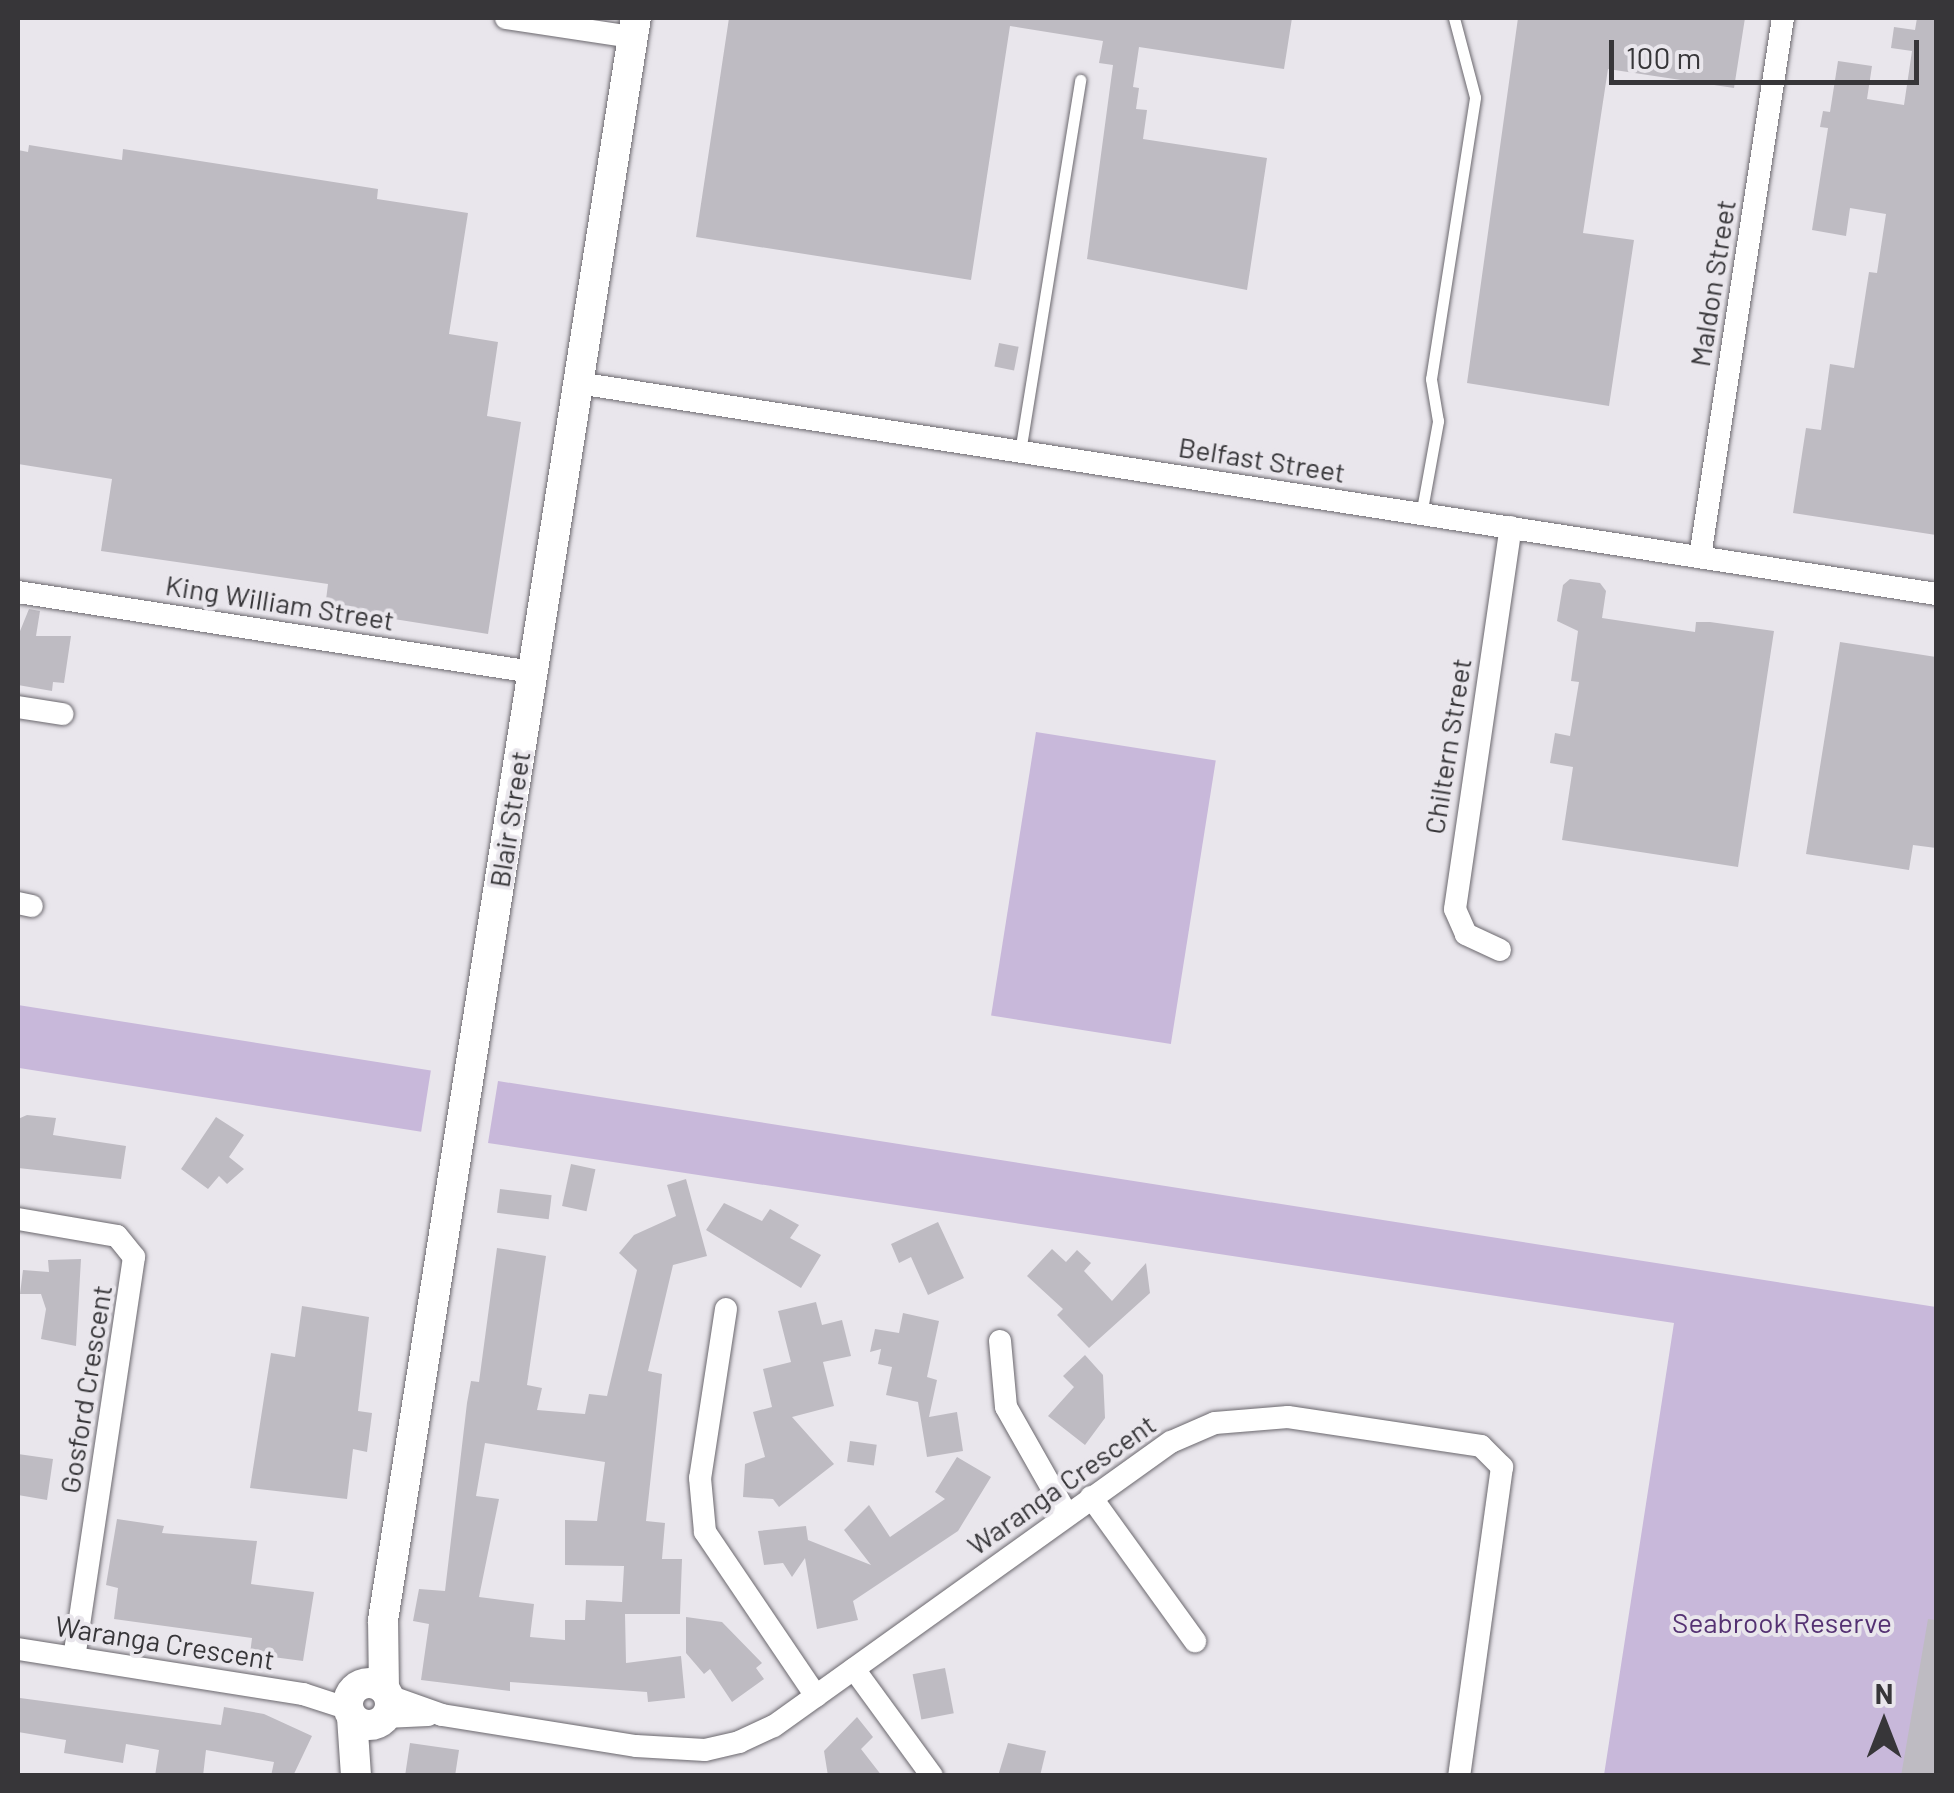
<!DOCTYPE html>
<html>
<head>
<meta charset="utf-8">
<style>
	body { margin:0 }
	#map { position:relative; width:1954px; height:1793px; overflow:hidden; background:#e9e6ec; font-family:Barlow,sans-serif }
	div>[style] { position:absolute }
	[style*='--x'] { left:calc(var(--x)*1px); top:calc(var(--y)*1px); width:calc(var(--w)*1px); rotate:calc(var(--a)*1deg) }
	.green>* { inset:0; background:#c8b8da; transform-origin:0 0 }
	.building>* { inset:0; background:#bebbc2; transform-origin:0 0 }
	.roads { filter:drop-shadow(0 0 2px #6b686e) drop-shadow(0 0 2px #6b686e) }
	.service>* { height:11px; margin:-5.5px; padding:0 5.5px; transform-origin:5.5px; border-radius:5.5px; background:#fff }
	.minor>* { height:22px; margin:-11px; padding:0 11px; transform-origin:11px; border-radius:11px; background:#fff }
	.tertiary>* { height:30px; margin:-15px; padding:0 15px; transform-origin:15px; border-radius:15px; background:#fff }
	.tertiary>.ring { margin:-15px; padding:0; box-sizing:content-box; background:none; border:30px solid #fff; border-radius:50% }
	span { translate:-50% -50%; white-space:nowrap; text-align:center; line-height:1.15; -webkit-text-stroke:8px #e9e6ec; paint-order:stroke }
	.street-label { font-size:28px; color:#373639 }
	.park-label { font-size:28px; color:#543172 }
	.frame { position:absolute; inset:0; border:20px solid #373639; pointer-events:none }
	.north { position:absolute; left:1834px; top:1673px; width:100px; height:100px; -webkit-text-stroke:8px #e9e6ec; paint-order:stroke; rotate:0deg; font-size:28px; font-weight:700; line-height:40px; text-align:center; color:#373639 }
	.north::after { content:''; display:block; margin:auto; width:35px; height:45px; background:#373639; clip-path:polygon(50% 0,100% 100%,50% 72%,0 100%) }
	.scale { position:absolute; left:1609px; top:40px; width:310px; height:45px; box-sizing:border-box; border:5px solid #373639; border-top:0; padding-left:12px; font-size:30px; line-height:35px; white-space:nowrap; color:#373639; -webkit-text-stroke:8px #e9e6ec; paint-order:stroke }
</style>
</head>
<body>
<div id="map">
	<div class="green">
		<div style="left:1036px;top:732px;width:182px;height:287px;rotate:9deg"></div>
		<div style="left:18px;top:1005px;width:418px;height:62px;rotate:9deg"></div>
		<div style="clip-path:polygon(498px 1081px,1936px 1307px,1936px 1775px,1604px 1775px,1674px 1323px,488px 1143px)"></div>
	</div>
	<div class="building">
		<div style="clip-path:polygon(729px 18px,1292px 18px,1284px 69px,1139px 47px,1133px 87px,1139px 88px,1136px 109px,1147px 110px,1143px 139px,1267px 158px,1247px 290px,1087px 259px,1113px 65px,1099px 63px,1103px 41px,1010px 26px,971px 280px,696px 237px)"></div>
		<div style="clip-path:polygon(1518px 18px,1745px 18px,1734px 88px,1608px 69px,1583px 233px,1634px 240px,1609px 406px,1467px 383px)"></div>
		<div style="clip-path:polygon(1917px 18px,1936px 18px,1936px 535px,1793px 513px,1806px 428px,1821px 430px,1830px 364px,1854px 368px,1869px 272px,1877px 273px,1886px 214px,1850px 208px,1846px 236px,1812px 230px,1828px 128px,1820px 127px,1823px 111px,1830px 112px,1838px 61px,1872px 66px,1867px 99px,1904px 105px,1912px 51px,1891px 48px,1894px 27px,1915px 30px)"></div>
		<div style="clip-path:polygon(29px 145px,122px 160px,123px 149px,378px 189px,377px 199px,468px 213px,449px 334px,498px 342px,487px 416px,521px 422px,488px 634px,325px 608px,328px 584px,101px 551px,112px 479px,18px 464px,18px 150px,28px 152px)"></div>
		<div style="left:999px;top:343px;width:20px;height:24px;rotate:11deg"></div>
		<div style="clip-path:polygon(1570px 579px,1600px 583px,1606px 591px,1602px 618px,1695px 632px,1696px 622px,1710px 622px,1774px 631px,1738px 867px,1562px 840px,1573px 767px,1550px 763px,1555px 733px,1570px 736px,1579px 682px,1571px 681px,1578px 631px,1557px 621px,1563px 585px)"></div>
		<div style="clip-path:polygon(29px 609px,40px 611px,36px 636px,71px 636px,64px 683px,53px 682px,52px 691px,18px 685px,18px 636px)"></div>
		<div style="clip-path:polygon(1840px 642px,1936px 657px,1936px 848px,1913px 845px,1909px 870px,1806px 854px)"></div>
		<div style="clip-path:polygon(27px 1115px,56px 1118px,53px 1135px,126px 1146px,121px 1179px,18px 1168px,18px 1119px)"></div>
		<div style="clip-path:polygon(216px 1117px,244px 1135px,229px 1157px,244px 1169px,227px 1184px,219px 1176px,208px 1189px,181px 1169px)"></div>
		<div style="left:571px;top:1164px;width:25px;height:43px;rotate:12deg"></div>
		<div style="clip-path:polygon(evenodd,686px 1179px,707px 1256px,673px 1265px,648px 1371px,662px 1374px,646px 1521px,665px 1523px,662px 1559px,682px 1559px,680px 1614px,625px 1614px,626px 1663px,681px 1656px,685px 1698px,648px 1702px,647px 1692px,510px 1682px,510px 1691px,421px 1680px,429px 1624px,413px 1621px,419px 1589px,445px 1591px,467px 1403px,471px 1381px,479px 1382px,497px 1248px,546px 1256px,527px 1385px,542px 1388px,537px 1410px,585px 1414px,589px 1394px,607px 1396px,637px 1270px,619px 1253px,634px 1235px,676px 1216px,667px 1185px,686px 1179px,485px 1443px,605px 1462px,597px 1521px,565px 1520px,565px 1565px,624px 1566px,622px 1602px,586px 1600px,585px 1620px,565px 1620px,565px 1640px,530px 1637px,534px 1604px,479px 1597px,499px 1499px,476px 1496px,485px 1443px)"></div>
		<div style="left:500px;top:1189px;width:52px;height:24px;rotate:7deg"></div>
		<div style="clip-path:polygon(724px 1203px,762px 1221px,770px 1209px,799px 1225px,790px 1238px,821px 1255px,801px 1288px,706px 1230px)"></div>
		<div style="clip-path:polygon(938px 1222px,964px 1278px,928px 1295px,911px 1257px,899px 1263px,891px 1244px)"></div>
		<div style="clip-path:polygon(1052px 1249px,1066px 1262px,1077px 1250px,1091px 1263px,1084px 1271px,1112px 1301px,1146px 1263px,1150px 1293px,1089px 1348px,1057px 1315px,1063px 1309px,1027px 1276px)"></div>
		<div style="clip-path:polygon(81px 1259px,76px 1346px,41px 1339px,46px 1309px,41px 1294px,20px 1294px,23px 1270px,49px 1272px,48px 1260px)"></div>
		<div style="clip-path:polygon(816px 1302px,822px 1325px,842px 1320px,851px 1356px,823px 1362px,834px 1406px,792px 1417px,834px 1464px,779px 1507px,773px 1499px,743px 1497px,745px 1464px,765px 1457px,753px 1412px,772px 1407px,763px 1369px,791px 1362px,778px 1311px)"></div>
		<div style="clip-path:polygon(302px 1306px,369px 1317px,358px 1411px,372px 1413px,367px 1452px,353px 1449px,347px 1499px,250px 1488px,271px 1353px,295px 1357px)"></div>
		<div style="clip-path:polygon(903px 1313px,939px 1321px,927px 1377px,937px 1380px,929px 1417px,957px 1412px,963px 1451px,927px 1457px,918px 1402px,886px 1395px,892px 1367px,878px 1364px,881px 1349px,870px 1352px,875px 1329px,899px 1333px)"></div>
		<div style="clip-path:polygon(1085px 1355px,1103px 1375px,1105px 1418px,1085px 1445px,1048px 1416px,1074px 1387px,1063px 1376px)"></div>
		<div style="left:850px;top:1441px;width:27px;height:21px;rotate:8deg"></div>
		<div style="clip-path:polygon(18px 1454px,53px 1459px,47px 1500px,18px 1495px)"></div>
		<div style="clip-path:polygon(957px 1457px,991px 1477px,958px 1531px,853px 1601px,858px 1620px,817px 1629px,805px 1558px,792px 1577px,783px 1563px,764px 1565px,758px 1531px,806px 1526px,808px 1540px,871px 1565px,844px 1530px,869px 1505px,890px 1537px,945px 1499px,935px 1492px)"></div>
		<div style="clip-path:polygon(117px 1519px,164px 1526px,162px 1533px,257px 1541px,251px 1584px,314px 1592px,303px 1661px,250px 1654px,252px 1638px,114px 1619px,118px 1588px,106px 1585px)"></div>
		<div style="clip-path:polygon(686px 1617px,722px 1622px,762px 1663px,756px 1668px,764px 1679px,732px 1702px,710px 1669px,704px 1674px,686px 1653px)"></div>
		<div style="clip-path:polygon(1928px 1619px,1936px 1620px,1936px 1776px,1901px 1776px)"></div>
		<div style="left:945px;top:1668px;width:46px;height:33px;rotate:79deg"></div>
		<div style="clip-path:polygon(20px 1698px,221px 1725px,224px 1707px,264px 1714px,312px 1736px,293px 1776px,271px 1776px,274px 1762px,206px 1750px,203px 1776px,155px 1776px,159px 1750px,126px 1744px,123px 1763px,64px 1753px,66px 1740px,18px 1732px)"></div>
		<div style="clip-path:polygon(857px 1717px,873px 1737px,861px 1749px,882px 1776px,828px 1776px,824px 1751px)"></div>
		<div style="clip-path:polygon(410px 1743px,459px 1750px,455px 1776px,405px 1776px)"></div>
		<div style="clip-path:polygon(1008px 1743px,1046px 1751px,1040px 1776px,998px 1776px)"></div>
	</div>
	<div class="roads">
		<div class="service">
			<div style="--x:1020;--y:452;--w:377;--a:-80.8"></div>
			<div style="--x:1421;--y:515;--w:96;--a:-79.7"></div>
			<div style="--x:1438;--y:421;--w:43;--a:-99.5"></div>
			<div style="--x:1431;--y:379;--w:285;--a:-81.1"></div>
			<div style="--x:1475;--y:97;--w:82;--a:-104.9"></div>
		</div>
		<div class="minor">
			<div style="--x:506;--y:18;--w:127;--a:8.6"></div>
			<div style="--x:578;--y:383;--w:1374;--a:8.83"></div>
			<div style="--x:1700;--y:557;--w:545;--a:-81.25"></div>
			<div style="--x:18;--y:592;--w:520;--a:8.85"></div>
			<div style="--x:18;--y:707;--w:45;--a:9"></div>
			<div style="--x:18;--y:903;--w:14;--a:12"></div>
			<div style="--x:1500;--y:950;--w:38;--a:-155"></div>
			<div style="--x:1466;--y:934;--w:27;--a:-114"></div>
			<div style="--x:1455;--y:909;--w:386;--a:-81.7"></div>
			<div style="--x:18;--y:1219;--w:100;--a:9.7"></div>
			<div style="--x:117;--y:1236;--w:27;--a:51"></div>
			<div style="--x:134;--y:1257;--w:405;--a:98.5"></div>
			<div style="--x:726;--y:1309;--w:171;--a:98.7"></div>
			<div style="--x:700;--y:1478;--w:54;--a:84.7"></div>
			<div style="--x:705;--y:1532;--w:198;--a:55.9"></div>
			<div style="--x:1000;--y:1341;--w:66;--a:84.8"></div>
			<div style="--x:1006;--y:1407;--w:124;--a:60.5"></div>
			<div style="--x:1091;--y:1497;--w:178;--a:54.2"></div>
			<div style="--x:18;--y:1649;--w:289;--a:9"></div>
			<div style="--x:303;--y:1694;--w:48;--a:18.1"></div>
			<div style="--x:854;--y:1669;--w:132;--a:53.9"></div>
			<div style="--x:389;--y:1696;--w:56;--a:19.7"></div>
			<div style="--x:442;--y:1715;--w:196;--a:9.1"></div>
			<div style="--x:636;--y:1746;--w:69;--a:3.3"></div>
			<div style="--x:705;--y:1750;--w:35;--a:-13"></div>
			<div style="--x:739;--y:1742;--w:38;--a:-25"></div>
			<div style="--x:774;--y:1726;--w:488;--a:-35.6"></div>
			<div style="--x:1171;--y:1442;--w:48;--a:-23.4"></div>
			<div style="--x:1215;--y:1423;--w:73;--a:-4.7"></div>
			<div style="--x:1288;--y:1417;--w:195;--a:8.5"></div>
			<div style="--x:1481;--y:1446;--w:30;--a:45"></div>
			<div style="--x:1502;--y:1467;--w:312;--a:97.9"></div>
			<div style="--x:385;--y:1717;--w:43;--a:-2.7"></div>
		</div>
		<div class="tertiary">
			<div class="ring" style="left:348px;top:1683px;width:12px;height:12px"></div>
			<div style="--x:384;--y:1689;--w:69;--a:-90.8"></div>
			<div style="--x:383;--y:1620;--w:1622;--a:-81.03"></div>
			<div style="--x:352;--y:1717;--w:59;--a:86.1"></div>
		</div>
	</div>
	<div class="street-label">
		<span style="left:1712px;top:283px;rotate:-81deg">Maldon Street</span>
		<span style="left:1262px;top:459px;rotate:9deg">Belfast Street</span>
		<span style="left:280px;top:602px;rotate:9deg">King William Street</span>
		<span style="left:1447px;top:746px;rotate:-81deg">Chiltern Street</span>
		<span style="left:509px;top:819px;rotate:-81deg">Blair Street</span>
		<span style="left:85px;top:1389px;rotate:-81deg">Gosford Crescent</span>
		<span style="left:1061px;top:1484px;rotate:-35deg">Waranga Crescent</span>
		<span style="left:165px;top:1642px;rotate:9deg">Waranga Crescent</span>
	</div>
	<div class="park-label">
		<span style="left:1782px;top:1622px">Seabrook Reserve</span>
	</div>
	<div class="frame"></div>
	<div class="north">N</div>
	<div class="scale">100 m</div>
</div>
</body>
</html>
